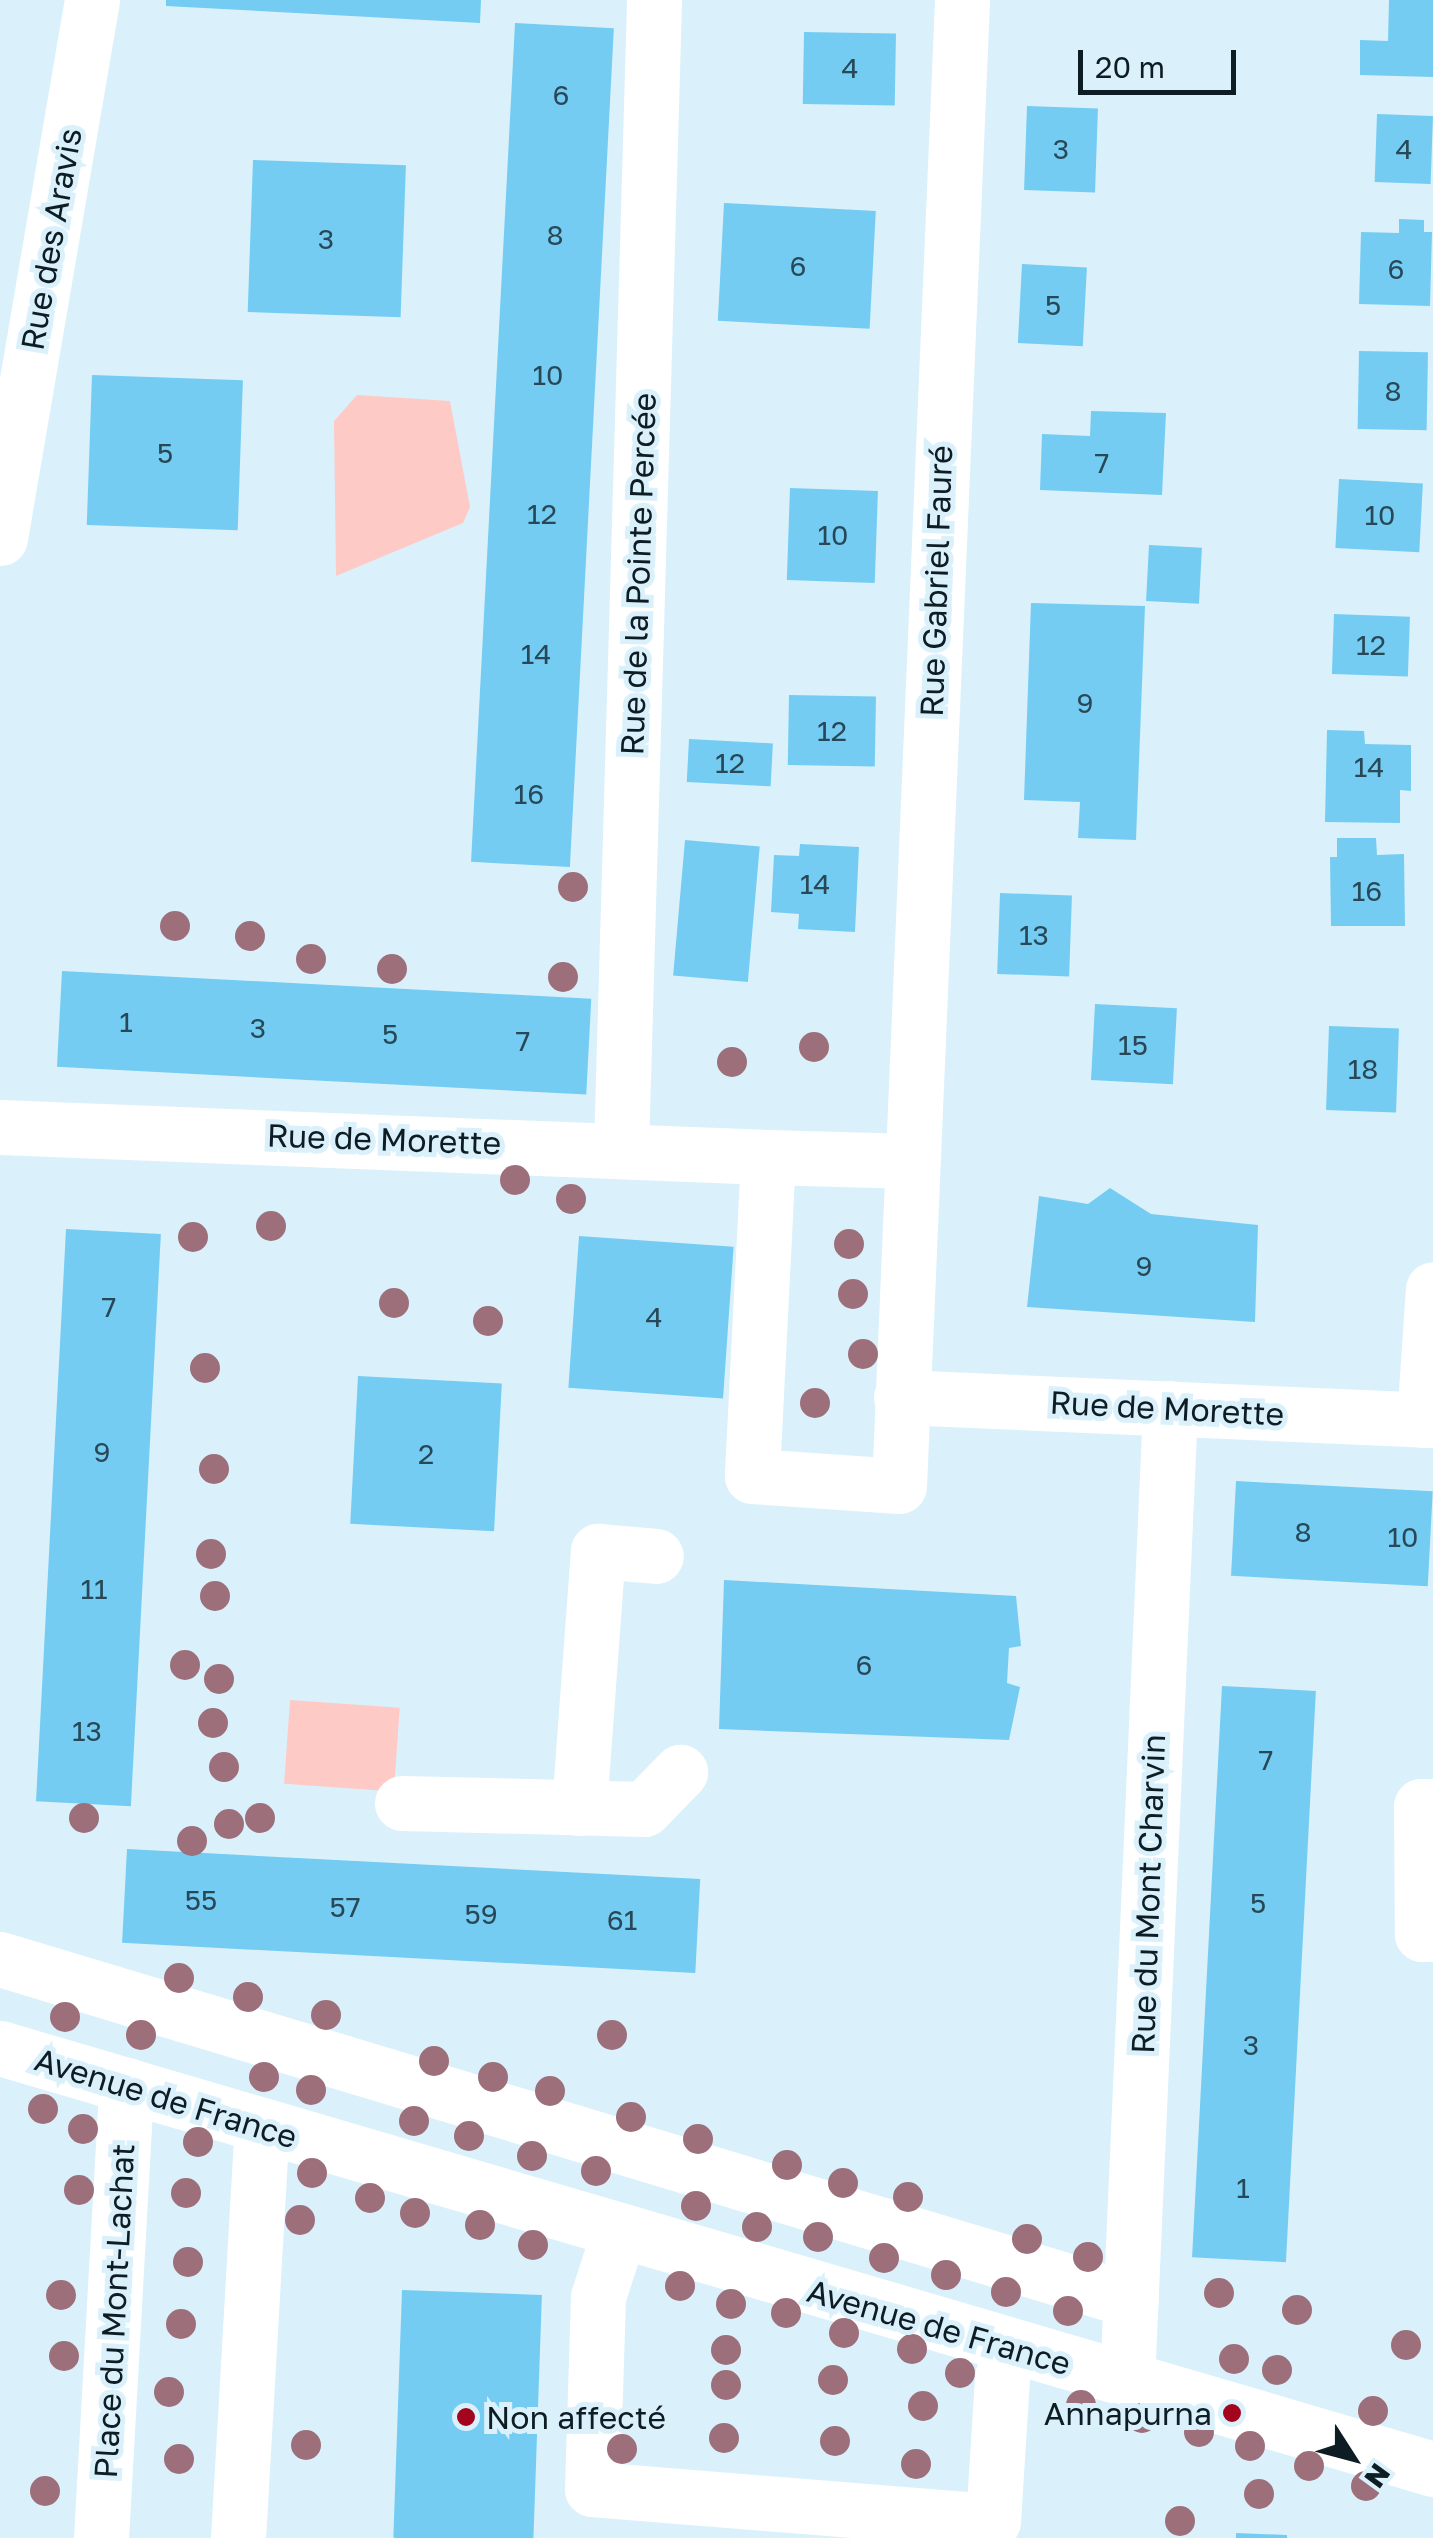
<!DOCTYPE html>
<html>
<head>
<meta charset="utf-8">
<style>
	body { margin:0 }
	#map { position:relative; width:1433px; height:2538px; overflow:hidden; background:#daf1fc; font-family:"Golos Text",sans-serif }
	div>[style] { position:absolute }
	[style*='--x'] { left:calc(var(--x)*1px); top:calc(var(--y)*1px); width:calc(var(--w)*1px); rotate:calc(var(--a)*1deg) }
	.green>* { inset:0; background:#fecac6; transform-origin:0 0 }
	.building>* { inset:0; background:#74ccf2; transform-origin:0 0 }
	.minor>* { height:55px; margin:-27.5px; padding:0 27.5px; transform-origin:27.5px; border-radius:27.5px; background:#fff }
	.trees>* { width:30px; height:30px; margin:-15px; border-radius:50%; background:#9c6f7a }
	.dots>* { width:28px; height:28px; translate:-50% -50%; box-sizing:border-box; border:5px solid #daf1fc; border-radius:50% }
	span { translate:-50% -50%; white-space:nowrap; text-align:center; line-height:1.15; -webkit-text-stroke:10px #daf1fc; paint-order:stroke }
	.number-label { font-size:28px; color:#284857 }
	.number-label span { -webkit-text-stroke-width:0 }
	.street-label { font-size:32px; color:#0e1c23 }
	.poi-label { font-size:32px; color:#0e1c23 }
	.right { translate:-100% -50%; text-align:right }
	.left { translate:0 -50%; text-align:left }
	.north { position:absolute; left:1303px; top:2408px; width:100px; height:100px; -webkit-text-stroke:8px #daf1fc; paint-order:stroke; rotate:126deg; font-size:28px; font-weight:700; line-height:40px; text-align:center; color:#0e1c23 }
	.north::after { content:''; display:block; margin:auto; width:35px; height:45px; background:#0e1c23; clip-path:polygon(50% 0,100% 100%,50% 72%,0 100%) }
	.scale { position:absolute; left:1078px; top:50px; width:158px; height:45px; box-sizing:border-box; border:5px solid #0e1c23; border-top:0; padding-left:12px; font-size:30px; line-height:35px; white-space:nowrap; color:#0e1c23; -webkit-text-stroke:8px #daf1fc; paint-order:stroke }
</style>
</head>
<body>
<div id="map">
	<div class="green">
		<div style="clip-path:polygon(357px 395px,450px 401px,470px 507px,463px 523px,336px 576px,334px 421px)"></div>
		<div style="left:290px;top:1700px;width:110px;height:84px;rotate:4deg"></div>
	</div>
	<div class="building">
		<div style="clip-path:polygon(166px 0,481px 0,480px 23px,166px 6px)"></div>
		<div style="clip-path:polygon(1389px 0,1433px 0,1433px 77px,1360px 75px,1360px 40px,1388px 41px)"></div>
		<div style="left:515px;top:23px;width:99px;height:840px;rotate:3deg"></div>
		<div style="left:804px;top:32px;width:92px;height:72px;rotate:1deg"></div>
		<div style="left:1027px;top:106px;width:71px;height:84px;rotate:2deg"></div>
		<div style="left:1377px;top:114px;width:56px;height:68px;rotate:2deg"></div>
		<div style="left:253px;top:160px;width:153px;height:152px;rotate:2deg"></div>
		<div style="left:724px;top:203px;width:152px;height:118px;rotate:3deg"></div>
		<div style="clip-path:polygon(1399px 219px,1424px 220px,1424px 232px,1432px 232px,1430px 306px,1359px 304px,1361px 232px,1399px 233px)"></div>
		<div style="left:1022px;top:264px;width:65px;height:79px;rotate:3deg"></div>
		<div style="left:1359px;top:351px;width:69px;height:78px;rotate:1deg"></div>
		<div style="left:92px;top:375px;width:151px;height:150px;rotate:2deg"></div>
		<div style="clip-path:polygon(1091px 411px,1166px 413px,1162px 495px,1040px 490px,1042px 434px,1090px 436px)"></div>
		<div style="left:1339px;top:479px;width:84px;height:69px;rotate:3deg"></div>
		<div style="left:790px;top:488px;width:88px;height:92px;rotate:2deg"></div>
		<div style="left:1149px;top:545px;width:53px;height:56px;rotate:3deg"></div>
		<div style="clip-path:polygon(1031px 603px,1145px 606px,1136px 840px,1078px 838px,1080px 802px,1024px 800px)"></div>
		<div style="left:1334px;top:614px;width:76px;height:60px;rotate:2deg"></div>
		<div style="left:789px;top:695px;width:87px;height:70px;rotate:1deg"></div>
		<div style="clip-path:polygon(1327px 730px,1364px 731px,1365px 744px,1411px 745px,1411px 791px,1400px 790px,1400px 823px,1325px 822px)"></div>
		<div style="left:689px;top:739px;width:84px;height:43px;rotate:3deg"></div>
		<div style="clip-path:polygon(1337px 838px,1376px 838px,1377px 855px,1404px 854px,1405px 926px,1331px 926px,1330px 857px,1337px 857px)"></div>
		<div style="left:685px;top:840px;width:75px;height:136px;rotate:5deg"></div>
		<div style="clip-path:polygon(800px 844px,859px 847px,855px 932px,798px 929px,799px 914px,771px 912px,774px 855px,799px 856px)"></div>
		<div style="left:1000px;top:893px;width:72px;height:81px;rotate:2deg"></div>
		<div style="left:62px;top:971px;width:530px;height:96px;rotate:3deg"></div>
		<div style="left:1095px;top:1004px;width:82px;height:76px;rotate:3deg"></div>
		<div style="left:1329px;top:1026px;width:70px;height:84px;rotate:2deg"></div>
		<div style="clip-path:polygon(1110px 1188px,1151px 1214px,1258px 1225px,1255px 1322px,1027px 1307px,1039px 1196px,1088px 1204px)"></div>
		<div style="left:66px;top:1229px;width:95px;height:573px;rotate:3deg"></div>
		<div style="left:579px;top:1236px;width:155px;height:152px;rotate:4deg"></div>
		<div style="left:358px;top:1376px;width:144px;height:148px;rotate:3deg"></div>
		<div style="left:1236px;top:1481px;width:197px;height:95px;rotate:3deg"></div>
		<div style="clip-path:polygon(724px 1580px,1016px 1596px,1021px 1646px,1009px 1648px,1007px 1683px,1020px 1687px,1009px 1740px,719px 1729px)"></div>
		<div style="left:1222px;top:1686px;width:94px;height:572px;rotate:3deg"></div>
		<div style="left:127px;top:1849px;width:574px;height:94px;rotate:3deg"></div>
		<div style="left:402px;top:2290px;width:140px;height:248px;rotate:2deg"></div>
		<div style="clip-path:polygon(1236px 2533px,1287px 2535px,1287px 2538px,1236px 2538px)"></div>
	</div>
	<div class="minor">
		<div style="--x:0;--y:538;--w:546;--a:-80.3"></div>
		<div style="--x:0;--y:1127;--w:769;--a:2.24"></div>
		<div style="--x:621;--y:1148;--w:1148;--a:-88.35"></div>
		<div style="--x:911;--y:1161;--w:143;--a:-178.4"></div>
		<div style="--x:768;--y:1157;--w:319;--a:92.9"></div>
		<div style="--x:752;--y:1476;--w:147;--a:3.9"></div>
		<div style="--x:899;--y:1486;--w:1487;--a:-87.57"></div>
		<div style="--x:901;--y:1397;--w:532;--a:2.48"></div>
		<div style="--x:1424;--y:1420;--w:131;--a:-86.1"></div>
		<div style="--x:402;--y:1803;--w:242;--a:1.4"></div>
		<div style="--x:644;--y:1809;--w:52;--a:-45.8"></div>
		<div style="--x:1433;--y:1806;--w:12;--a:180"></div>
		<div style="--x:1421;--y:1806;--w:128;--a:89.6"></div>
		<div style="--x:1422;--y:1934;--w:11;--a:0"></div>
		<div style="--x:579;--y:1808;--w:258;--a:-85.8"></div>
		<div style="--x:598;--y:1551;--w:58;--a:4.9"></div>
		<div style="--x:0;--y:1959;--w:1181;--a:16.78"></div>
		<div style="--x:0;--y:2048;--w:1494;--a:16.37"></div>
		<div style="--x:618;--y:2235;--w:65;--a:107.9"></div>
		<div style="--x:598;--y:2297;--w:192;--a:91.8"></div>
		<div style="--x:592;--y:2489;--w:402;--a:4.6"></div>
		<div style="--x:993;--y:2521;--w:145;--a:-86.4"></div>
		<div style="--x:1127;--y:2381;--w:974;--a:-87.47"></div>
		<div style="--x:101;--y:2538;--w:454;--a:-86.8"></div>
		<div style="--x:238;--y:2538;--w:412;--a:-86.7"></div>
	</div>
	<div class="trees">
		<div style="left:573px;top:887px"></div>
		<div style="left:175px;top:926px"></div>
		<div style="left:250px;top:936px"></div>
		<div style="left:311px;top:959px"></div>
		<div style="left:392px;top:969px"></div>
		<div style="left:563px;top:977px"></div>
		<div style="left:814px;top:1047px"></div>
		<div style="left:732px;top:1062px"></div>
		<div style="left:515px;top:1180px"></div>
		<div style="left:571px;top:1199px"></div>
		<div style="left:271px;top:1226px"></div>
		<div style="left:193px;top:1237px"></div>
		<div style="left:849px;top:1244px"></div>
		<div style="left:853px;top:1294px"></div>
		<div style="left:394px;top:1303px"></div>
		<div style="left:488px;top:1321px"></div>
		<div style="left:863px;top:1354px"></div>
		<div style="left:205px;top:1368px"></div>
		<div style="left:815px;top:1403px"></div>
		<div style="left:214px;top:1469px"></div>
		<div style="left:211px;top:1554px"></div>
		<div style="left:215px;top:1596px"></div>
		<div style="left:185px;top:1665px"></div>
		<div style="left:219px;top:1679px"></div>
		<div style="left:213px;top:1723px"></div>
		<div style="left:224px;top:1767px"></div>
		<div style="left:84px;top:1818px"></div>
		<div style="left:260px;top:1818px"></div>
		<div style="left:229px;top:1824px"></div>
		<div style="left:192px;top:1841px"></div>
		<div style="left:179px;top:1978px"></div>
		<div style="left:248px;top:1997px"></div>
		<div style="left:326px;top:2015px"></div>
		<div style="left:65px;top:2017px"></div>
		<div style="left:141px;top:2035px"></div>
		<div style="left:612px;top:2035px"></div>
		<div style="left:434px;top:2061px"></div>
		<div style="left:264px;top:2077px"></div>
		<div style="left:493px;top:2077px"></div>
		<div style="left:311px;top:2090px"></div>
		<div style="left:550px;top:2091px"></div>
		<div style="left:43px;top:2109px"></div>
		<div style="left:631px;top:2117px"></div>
		<div style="left:414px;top:2121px"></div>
		<div style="left:83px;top:2129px"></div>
		<div style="left:469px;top:2136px"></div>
		<div style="left:698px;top:2139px"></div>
		<div style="left:198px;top:2142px"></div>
		<div style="left:532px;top:2156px"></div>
		<div style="left:787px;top:2165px"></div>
		<div style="left:596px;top:2171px"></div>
		<div style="left:312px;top:2173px"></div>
		<div style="left:843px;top:2183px"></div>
		<div style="left:79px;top:2190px"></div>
		<div style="left:186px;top:2193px"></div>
		<div style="left:908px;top:2197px"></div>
		<div style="left:370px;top:2198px"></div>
		<div style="left:696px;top:2206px"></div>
		<div style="left:415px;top:2213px"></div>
		<div style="left:300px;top:2220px"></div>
		<div style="left:480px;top:2225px"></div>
		<div style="left:757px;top:2227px"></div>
		<div style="left:818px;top:2237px"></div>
		<div style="left:1027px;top:2239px"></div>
		<div style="left:533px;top:2245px"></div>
		<div style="left:1088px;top:2257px"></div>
		<div style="left:884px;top:2258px"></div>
		<div style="left:188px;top:2262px"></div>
		<div style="left:946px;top:2275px"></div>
		<div style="left:680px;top:2286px"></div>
		<div style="left:1006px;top:2292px"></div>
		<div style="left:1219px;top:2293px"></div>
		<div style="left:61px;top:2295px"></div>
		<div style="left:731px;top:2304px"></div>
		<div style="left:1297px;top:2310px"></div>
		<div style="left:1068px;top:2311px"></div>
		<div style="left:786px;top:2313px"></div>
		<div style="left:181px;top:2324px"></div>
		<div style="left:844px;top:2333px"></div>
		<div style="left:1406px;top:2345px"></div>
		<div style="left:912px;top:2349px"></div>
		<div style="left:726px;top:2350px"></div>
		<div style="left:64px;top:2356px"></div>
		<div style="left:1234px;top:2359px"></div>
		<div style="left:1277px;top:2370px"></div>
		<div style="left:960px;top:2373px"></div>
		<div style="left:833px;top:2380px"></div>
		<div style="left:726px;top:2385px"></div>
		<div style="left:169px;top:2392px"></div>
		<div style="left:1081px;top:2405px"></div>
		<div style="left:923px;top:2406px"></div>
		<div style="left:1373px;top:2411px"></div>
		<div style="left:1142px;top:2418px"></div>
		<div style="left:1199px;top:2432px"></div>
		<div style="left:724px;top:2438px"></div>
		<div style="left:835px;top:2441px"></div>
		<div style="left:306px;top:2445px"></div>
		<div style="left:1250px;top:2446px"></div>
		<div style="left:622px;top:2449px"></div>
		<div style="left:179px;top:2459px"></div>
		<div style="left:916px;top:2464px"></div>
		<div style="left:1309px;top:2466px"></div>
		<div style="left:1366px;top:2486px"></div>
		<div style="left:45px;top:2491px"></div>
		<div style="left:1259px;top:2494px"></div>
		<div style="left:1180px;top:2521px"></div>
	</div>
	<div class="dots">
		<div style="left:1232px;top:2413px;background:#a2051d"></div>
		<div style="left:466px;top:2417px;background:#a2051d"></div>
	</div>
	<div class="number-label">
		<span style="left:850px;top:68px">4</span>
		<span style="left:561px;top:95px">6</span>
		<span style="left:1061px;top:149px">3</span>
		<span style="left:1404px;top:149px">4</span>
		<span style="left:555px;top:235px">8</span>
		<span style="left:326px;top:239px">3</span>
		<span style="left:798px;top:266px">6</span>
		<span style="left:1396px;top:269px">6</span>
		<span style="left:1053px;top:305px">5</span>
		<span style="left:548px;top:375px">10</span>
		<span style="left:1393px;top:391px">8</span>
		<span style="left:165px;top:453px">5</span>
		<span style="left:1102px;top:463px">7</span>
		<span style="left:542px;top:514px">12</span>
		<span style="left:1380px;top:515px">10</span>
		<span style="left:833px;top:535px">10</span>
		<span style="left:1371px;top:645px">12</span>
		<span style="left:536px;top:654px">14</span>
		<span style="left:1085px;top:703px">9</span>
		<span style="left:832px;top:731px">12</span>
		<span style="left:730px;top:763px">12</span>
		<span style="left:1369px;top:767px">14</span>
		<span style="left:529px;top:794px">16</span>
		<span style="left:815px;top:884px">14</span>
		<span style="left:1367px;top:891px">16</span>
		<span style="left:1034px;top:935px">13</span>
		<span style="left:126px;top:1022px">1</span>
		<span style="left:258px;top:1028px">3</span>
		<span style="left:390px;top:1034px">5</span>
		<span style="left:523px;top:1041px">7</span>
		<span style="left:1133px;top:1045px">15</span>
		<span style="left:1363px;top:1069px">18</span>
		<span style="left:1144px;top:1266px">9</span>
		<span style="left:109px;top:1307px">7</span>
		<span style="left:654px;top:1317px">4</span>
		<span style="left:102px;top:1452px">9</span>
		<span style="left:426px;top:1454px">2</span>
		<span style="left:1303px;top:1532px">8</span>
		<span style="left:1403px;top:1537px">10</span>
		<span style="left:94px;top:1589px">11</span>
		<span style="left:864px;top:1665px">6</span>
		<span style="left:87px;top:1731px">13</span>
		<span style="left:1266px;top:1760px">7</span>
		<span style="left:201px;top:1900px">55</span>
		<span style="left:1258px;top:1903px">5</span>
		<span style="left:345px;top:1907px">57</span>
		<span style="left:481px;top:1914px">59</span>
		<span style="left:622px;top:1920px">61</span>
		<span style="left:1251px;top:2045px">3</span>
		<span style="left:1243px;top:2188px">1</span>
	</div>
	<div class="street-label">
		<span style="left:51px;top:239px;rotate:-80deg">Rue des Aravis</span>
		<span style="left:638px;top:574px;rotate:-88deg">Rue de la Pointe Percée</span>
		<span style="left:936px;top:581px;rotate:-88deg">Rue Gabriel Fauré</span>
		<span style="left:384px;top:1139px;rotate:2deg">Rue de Morette</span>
		<span style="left:1167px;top:1408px;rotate:3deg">Rue de Morette</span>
		<span style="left:1148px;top:1894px;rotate:-88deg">Rue du Mont Charvin</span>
		<span style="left:166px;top:2098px;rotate:17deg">Avenue de France</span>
		<span style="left:114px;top:2311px;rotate:-87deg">Place du Mont-Lachat</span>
		<span style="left:939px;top:2327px;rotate:16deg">Avenue de France</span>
	</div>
	<div class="poi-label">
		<span class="right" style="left:1212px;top:2413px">Annapurna</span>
		<span class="left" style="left:486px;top:2417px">Non affecté</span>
	</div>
	<div class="north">N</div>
	<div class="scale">20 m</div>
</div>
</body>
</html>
